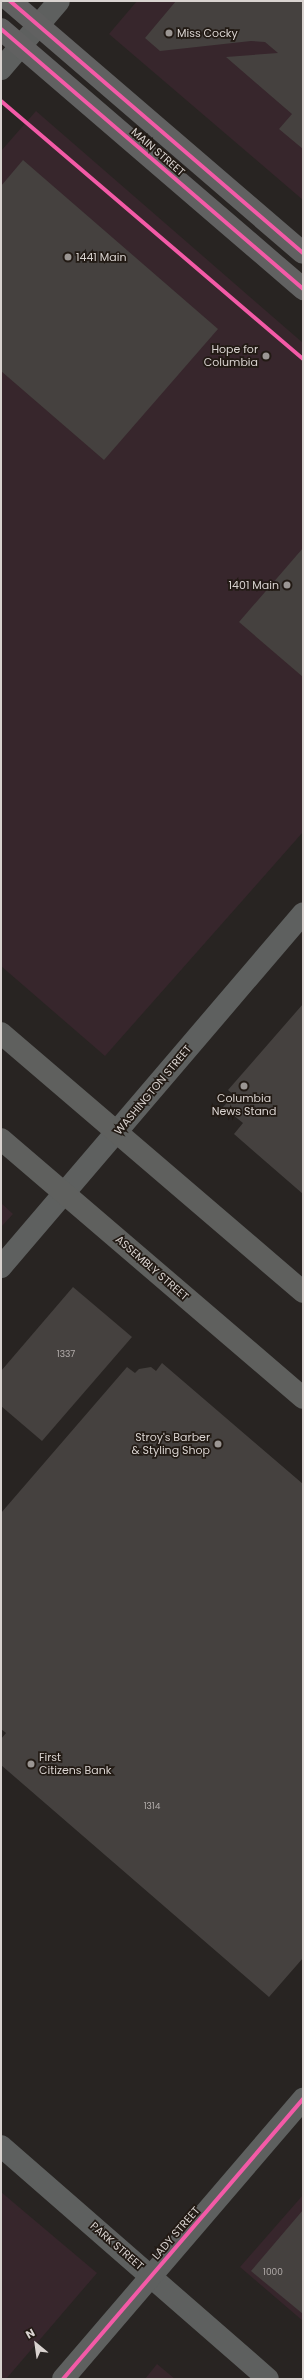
<!DOCTYPE html>
<html>
<head>
<meta charset="utf-8">
<style>
	body { margin:0 }
	#map { position:relative; width:304px; height:2380px; overflow:hidden; background:#282422; font-family:Poppins,sans-serif }
	div>[style] { position:absolute }
	[style*='--x'] { left:calc(var(--x)*1px); top:calc(var(--y)*1px); width:calc(var(--w)*1px); rotate:calc(var(--a)*1deg) }
	.commercial>* { inset:0; background:#37262c }
	.building>* { inset:0; background:#45413f }
	.tertiary>* { height:22px; margin:-11px; padding:0 11px; transform-origin:11px; border-radius:11px; background:#5e605f }
	.secondary>* { height:22px; margin:-11px; padding:0 11px; transform-origin:11px; border-radius:11px; background:#616161 }
	.primary>* { height:22px; margin:-11px; padding:0 11px; transform-origin:11px; border-radius:11px; background:#5f605e }
	.cycleway>* { height:4px; margin:-2px; padding:0 2px; transform-origin:2px; border-radius:2px; background:#f35aa7 }
	.dots>* { width:11px; height:11px; translate:-50% -50%; box-sizing:border-box; border:2px solid #221a14; border-radius:50% }
	span { translate:-50% -50%; white-space:nowrap; text-align:center; line-height:1.15; -webkit-text-stroke:3.5px #221a14; paint-order:stroke }
	.number-label { font-size:9px; color:#b4aeac }
	.number-label span { -webkit-text-stroke-width:0 }
	.poi-label { font-size:11px; color:#d9d3d0 }
	.left { translate:0 -50%; text-align:left }
	.right { translate:-100% -50%; text-align:right }
	.street-label { font-size:11px; color:#d9d3d0 }
	.frame { position:absolute; inset:0; border:2px solid #d9d3d0; pointer-events:none }
	.north { position:absolute; left:16px; top:2324px; width:40px; height:40px; -webkit-text-stroke:3px #221a14; paint-order:stroke; rotate:331deg; font-size:11px; font-weight:700; line-height:16px; text-align:center; color:#d9d3d0 }
	.north::after { content:''; display:block; margin:auto; width:14px; height:18px; background:#d9d3d0; clip-path:polygon(50% 0,100% 100%,50% 72%,0 100%) }
</style>
</head>
<body>
<div id="map">
	<div class="commercial">
		<div style="clip-path:polygon(137px 1px,303px 1px,303px 200px,109px 34px)"></div>
		<div style="clip-path:polygon(36px 111px,303px 343px,303px 832px,105px 1056px,1px 966px,1px 151px)"></div>
		<div style="clip-path:polygon(1px 1203px,13px 1214px,1px 1227px)"></div>
		<div style="clip-path:polygon(1px 2192px,97px 2273px,6px 2379px,1px 2379px)"></div>
		<div style="clip-path:polygon(303px 2195px,303px 2321px,240px 2267px)"></div>
		<div style="clip-path:polygon(157px 2364px,175px 2379px,145px 2379px)"></div>
	</div>
	<div class="building">
		<div style="clip-path:polygon(176px 1px,303px 1px,303px 149px,279px 129px,292px 114px,226px 57px,278px 53px,265px 42px,251px 41px,160px 51px,145px 38px)"></div>
		<div style="clip-path:polygon(23px 160px,218px 329px,104px 460px,1px 371px,1px 186px)"></div>
		<div style="clip-path:polygon(303px 548px,303px 677px,239px 622px)"></div>
		<div style="clip-path:polygon(303px 1004px,303px 1194px,234px 1134px,243px 1123px,223px 1107px,234px 1095px,228px 1090px)"></div>
		<div style="clip-path:polygon(73px 1287px,132px 1337px,42px 1441px,1px 1406px,1px 1371px)"></div>
		<div style="clip-path:polygon(162px 1363px,303px 1484px,303px 1958px,269px 1997px,1px 1765px,1px 1739px,6px 1733px,1px 1729px,1px 1513px,127px 1367px,135px 1373px,139px 1369px,151px 1367px,156px 1371px)"></div>
		<div style="clip-path:polygon(303px 2210px,303px 2314px,251px 2271px)"></div>
	</div>
	<div class="tertiary">
		<div style="--x:1;--y:69;--w:89;--a:-49.5"></div>
		<div style="--x:1;--y:1267;--w:465;--a:-49.5"></div>
		<div style="--x:1;--y:2146;--w:354;--a:41.1"></div>
		<div style="--x:63;--y:2379;--w:369;--a:-49.4"></div>
	</div>
	<div class="secondary">
		<div style="--x:10;--y:1;--w:386;--a:40.7"></div>
		<div style="--x:1;--y:29;--w:399;--a:40.7"></div>
	</div>
	<div class="primary">
		<div style="--x:1;--y:1033;--w:398;--a:40.6"></div>
		<div style="--x:1;--y:1139;--w:398;--a:40.6"></div>
	</div>
	<div class="cycleway">
		<div style="--x:10;--y:1;--w:386;--a:40.7"></div>
		<div style="--x:1;--y:29;--w:399;--a:40.7"></div>
		<div style="--x:1;--y:101;--w:397;--a:40.5"></div>
		<div style="--x:63;--y:2379;--w:369;--a:-49.4"></div>
	</div>
	<div class="dots">
		<div style="left:169px;top:33px;background:#9b9693"></div>
		<div style="left:68px;top:257px;background:#9b9693"></div>
		<div style="left:266px;top:356px;background:#9b9693"></div>
		<div style="left:287px;top:585px;background:#9b9693"></div>
		<div style="left:244px;top:1086px;background:#9b9693"></div>
		<div style="left:218px;top:1444px;background:#9b9693"></div>
		<div style="left:31px;top:1764px;background:#9b9693"></div>
	</div>
	<div class="number-label">
		<span style="left:66px;top:1354px">1337</span>
		<span style="left:152px;top:1806px">1314</span>
		<span style="left:273px;top:2272px">1000</span>
	</div>
	<div class="poi-label">
		<span class="left" style="left:177px;top:33px">Miss Cocky</span>
		<span class="left" style="left:76px;top:257px">1441 Main</span>
		<span class="right" style="left:258px;top:356px">Hope for<br>Columbia</span>
		<span class="right" style="left:279px;top:585px">1401 Main</span>
		<span style="left:244px;top:1105px">Columbia<br>News Stand</span>
		<span class="right" style="left:210px;top:1444px">Stroy's Barber<br>&amp; Styling Shop</span>
		<span class="left" style="left:39px;top:1764px">First<br>Citizens Bank</span>
	</div>
	<div class="street-label">
		<span style="left:158px;top:152px;rotate:41deg">MAIN STREET</span>
		<span style="left:153px;top:1090px;rotate:-50deg">WASHINGTON STREET</span>
		<span style="left:152px;top:1268px;rotate:41deg">ASSEMBLY STREET</span>
		<span style="left:176px;top:2233px;rotate:-49deg">LADY STREET</span>
		<span style="left:117px;top:2246px;rotate:41deg">PARK STREET</span>
	</div>
	<div class="frame"></div>
	<div class="north">N</div>
</div>
</body>
</html>
